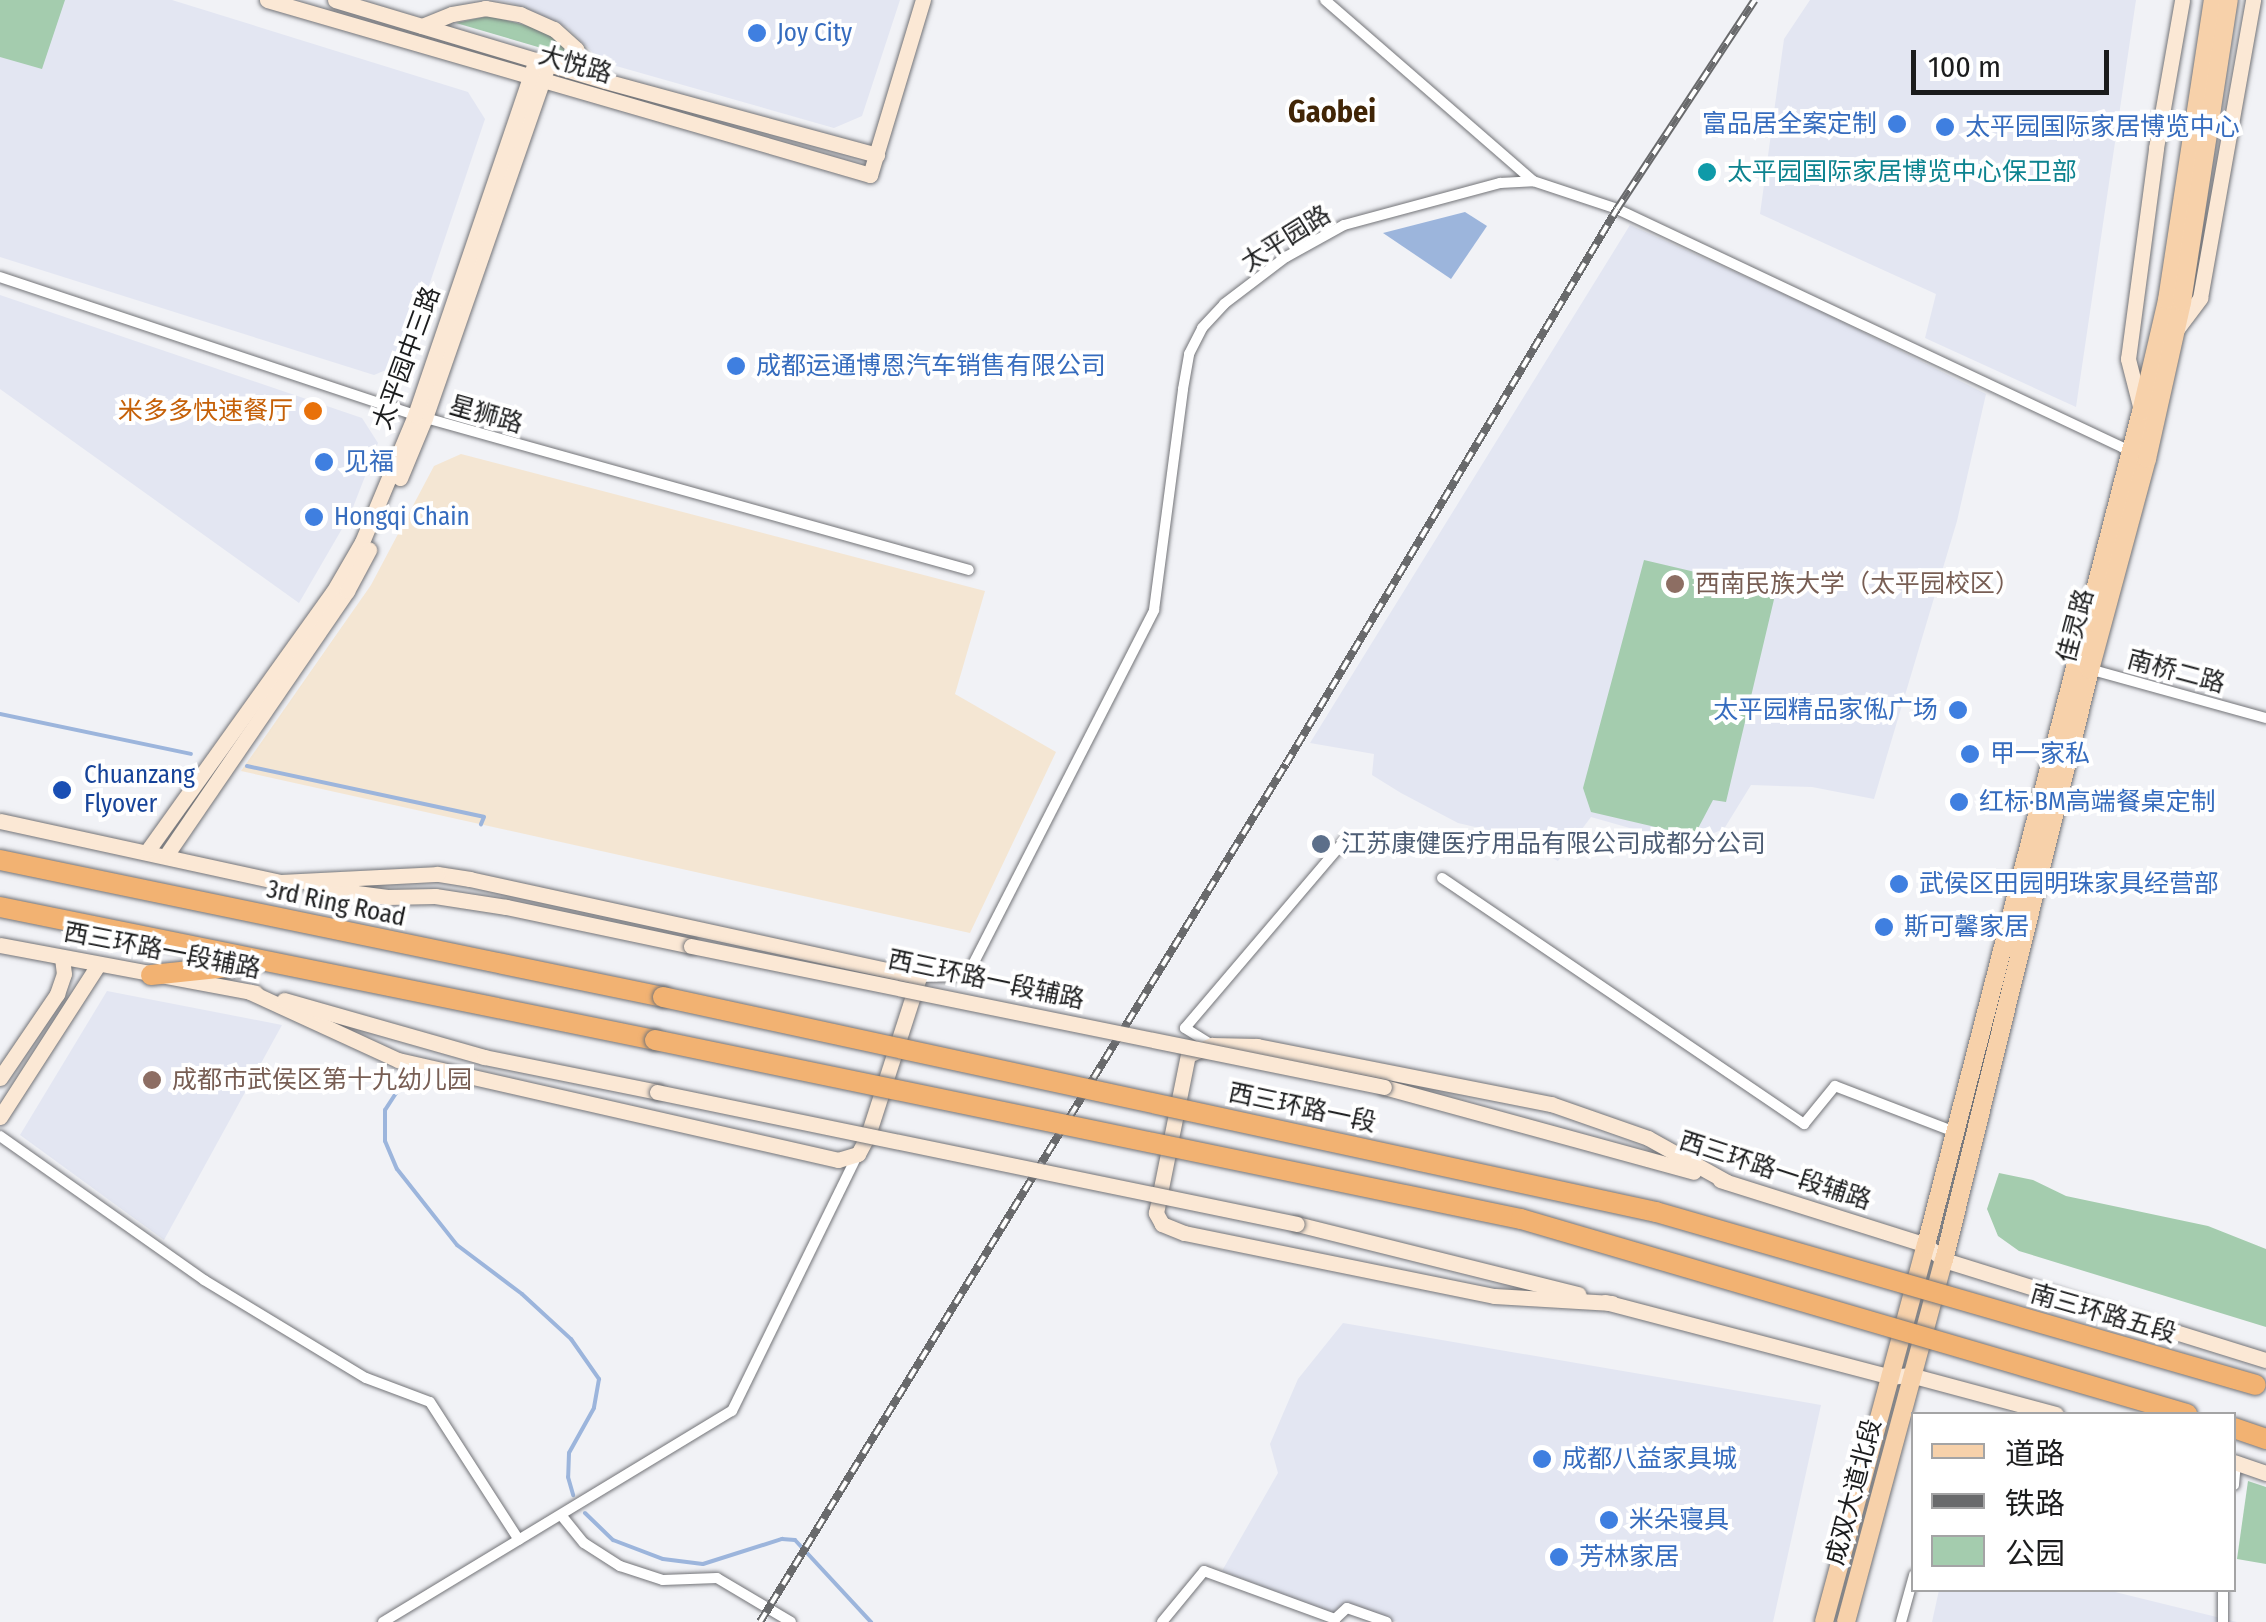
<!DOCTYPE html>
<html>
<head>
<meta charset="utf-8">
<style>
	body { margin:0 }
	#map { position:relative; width:2266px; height:1622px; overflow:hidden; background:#f1f2f6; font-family:"Fira Sans Condensed","Noto Sans SC",sans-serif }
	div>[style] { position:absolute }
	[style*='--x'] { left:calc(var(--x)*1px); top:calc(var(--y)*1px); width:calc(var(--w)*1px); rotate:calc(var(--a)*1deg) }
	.built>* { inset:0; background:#e3e6f2 }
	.industrial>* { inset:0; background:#f4e6d3 }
	.green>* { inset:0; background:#a4ccae }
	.water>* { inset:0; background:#9cb5dc }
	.stream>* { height:4px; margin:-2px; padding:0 2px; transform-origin:2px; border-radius:2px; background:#9cb5dc }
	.roads { filter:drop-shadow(0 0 2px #737478) drop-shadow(0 0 2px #737478) }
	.street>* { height:10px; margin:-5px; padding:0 5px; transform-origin:5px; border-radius:5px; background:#fff }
	.secondary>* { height:15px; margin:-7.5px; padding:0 7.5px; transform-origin:7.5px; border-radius:7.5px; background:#fbe8d5 }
	.primary>* { height:18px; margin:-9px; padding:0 9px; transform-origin:9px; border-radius:9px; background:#f7d1aa }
	.highway>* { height:20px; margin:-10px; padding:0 10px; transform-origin:10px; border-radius:10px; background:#f2b272 }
	.rail>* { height:8px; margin-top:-4px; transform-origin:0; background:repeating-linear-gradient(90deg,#fff 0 11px,#696a6c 0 22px); box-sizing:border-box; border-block:2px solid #696a6c }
	.bridges { filter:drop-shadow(0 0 2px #737478) drop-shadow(0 0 2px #737478) }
	.secondary-bridge>* { height:15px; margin:-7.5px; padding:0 7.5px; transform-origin:7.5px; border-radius:7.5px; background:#fbe8d5 }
	.highway-bridge>* { height:20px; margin:-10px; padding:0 10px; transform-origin:10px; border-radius:10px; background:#f2b272 }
	.dots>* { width:28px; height:28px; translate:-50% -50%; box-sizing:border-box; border:5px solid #fff; border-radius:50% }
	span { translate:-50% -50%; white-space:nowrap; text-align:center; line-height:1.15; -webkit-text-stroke:8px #fff; paint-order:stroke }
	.shop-label { font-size:25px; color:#366cbe }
	.left { translate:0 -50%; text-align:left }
	.right { translate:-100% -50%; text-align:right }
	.street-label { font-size:25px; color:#1b1c1d }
	.culture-label { font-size:25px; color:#0d838f }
	.food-label { font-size:25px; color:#c56008 }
	.education-label { font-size:25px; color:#785e54 }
	.transit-label { font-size:25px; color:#164399 }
	.service-label { font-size:25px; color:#4e5e75 }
	.quarter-label { font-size:30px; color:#412506; font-weight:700 }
	.legend { position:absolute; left:1911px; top:1412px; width:325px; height:180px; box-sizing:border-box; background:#fff; border:2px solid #a4a4a5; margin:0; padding:12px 18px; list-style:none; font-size:30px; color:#1b1c1d }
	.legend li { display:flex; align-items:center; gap:20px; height:50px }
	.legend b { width:50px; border:2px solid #a4a4a5 }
	.scale { position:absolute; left:1911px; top:50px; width:198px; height:45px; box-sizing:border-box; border:5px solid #1b1c1d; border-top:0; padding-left:12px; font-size:30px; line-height:35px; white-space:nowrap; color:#1b1c1d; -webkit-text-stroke:8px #fff; paint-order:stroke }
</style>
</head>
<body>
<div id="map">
	<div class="built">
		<div style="clip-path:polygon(0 0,172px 0,468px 92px,485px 119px,403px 363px,374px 375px,0 257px)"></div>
		<div style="clip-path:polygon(488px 0,900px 0,862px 116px,834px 128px,602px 62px,567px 27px,509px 2px)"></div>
		<div style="clip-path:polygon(1810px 0,2136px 0,2076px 407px,1925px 338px,1936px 294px,1760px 214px,1784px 39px)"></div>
		<div style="clip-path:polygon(1630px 225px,1813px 307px,1986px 394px,1957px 521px,1874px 799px,1812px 787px,1751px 785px,1724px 829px,1686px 844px,1591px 817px,1558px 861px,1509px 835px,1458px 823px,1401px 793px,1372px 775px,1374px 754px,1310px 743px)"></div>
		<div style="clip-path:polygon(0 295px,362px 418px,378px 443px,350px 515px,299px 603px,0 389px)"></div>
		<div style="clip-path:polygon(107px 991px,282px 1025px,164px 1240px,20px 1135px)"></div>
		<div style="clip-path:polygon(1343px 1323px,1821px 1405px,1773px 1622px,1398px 1622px,1340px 1606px,1333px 1614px,1222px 1571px,1278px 1473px,1270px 1444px,1298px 1379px)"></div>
		<div style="clip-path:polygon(1939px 1590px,2107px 1590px,2237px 1622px,1932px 1622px)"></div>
	</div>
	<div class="industrial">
		<div style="clip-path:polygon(461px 454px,985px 591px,955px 694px,1056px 752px,970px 933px,241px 771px,371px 585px,434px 466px)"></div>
	</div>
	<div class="green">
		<div style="clip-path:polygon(0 0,65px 0,42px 69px,0 57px)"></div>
		<div style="clip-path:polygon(489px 16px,540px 29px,562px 43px,572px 57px,456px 23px)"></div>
		<div style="clip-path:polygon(1644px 560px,1776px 591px,1726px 802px,1713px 800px,1694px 836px,1591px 812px,1583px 788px)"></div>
		<div style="clip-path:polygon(1999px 1173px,2033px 1180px,2066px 1196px,2208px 1226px,2266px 1249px,2266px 1327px,2019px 1251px,1998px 1236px,1987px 1209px)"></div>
		<div style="clip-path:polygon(2248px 1481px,2266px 1487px,2266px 1564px,2237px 1559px)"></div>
	</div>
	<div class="water">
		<div style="clip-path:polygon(1465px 212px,1487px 226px,1451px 279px,1383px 233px)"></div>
	</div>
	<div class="stream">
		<div style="--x:0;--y:714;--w:195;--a:11.8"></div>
		<div style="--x:247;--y:766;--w:242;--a:12.1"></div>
		<div style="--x:484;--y:817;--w:8;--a:113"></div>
		<div style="--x:400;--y:1087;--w:27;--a:123"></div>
		<div style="--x:385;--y:1110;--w:31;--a:90"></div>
		<div style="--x:385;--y:1141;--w:30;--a:67"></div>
		<div style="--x:397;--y:1169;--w:97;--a:51.7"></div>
		<div style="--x:457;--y:1245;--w:81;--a:37"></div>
		<div style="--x:522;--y:1294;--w:67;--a:42.6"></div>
		<div style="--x:571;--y:1339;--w:49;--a:55"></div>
		<div style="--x:599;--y:1379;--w:29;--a:100"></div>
		<div style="--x:594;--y:1408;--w:51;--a:119.1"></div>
		<div style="--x:569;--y:1453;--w:24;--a:92"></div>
		<div style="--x:568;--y:1477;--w:19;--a:74"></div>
		<div style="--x:585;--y:1513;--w:39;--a:44"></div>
		<div style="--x:613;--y:1540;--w:53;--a:20.8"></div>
		<div style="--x:663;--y:1559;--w:40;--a:7.1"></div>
		<div style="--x:703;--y:1564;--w:83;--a:-17.6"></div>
		<div style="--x:782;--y:1539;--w:13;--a:4"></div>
		<div style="--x:795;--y:1540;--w:112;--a:47.2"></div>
	</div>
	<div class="roads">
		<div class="street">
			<div style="--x:1325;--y:0;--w:276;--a:41"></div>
			<div style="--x:0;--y:277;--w:437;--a:18.4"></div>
			<div style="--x:415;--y:415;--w:575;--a:15.63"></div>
			<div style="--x:2089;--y:669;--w:184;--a:15.5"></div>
			<div style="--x:1442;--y:878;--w:438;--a:34.2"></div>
			<div style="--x:1804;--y:1124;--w:49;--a:-50.8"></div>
			<div style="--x:1835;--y:1086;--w:129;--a:21"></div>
			<div style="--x:919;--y:977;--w:48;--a:-1.2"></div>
			<div style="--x:967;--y:976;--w:411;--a:-62.9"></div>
			<div style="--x:1154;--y:610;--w:223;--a:-82.5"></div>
			<div style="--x:1183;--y:389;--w:36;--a:-80"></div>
			<div style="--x:1189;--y:354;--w:29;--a:-63"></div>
			<div style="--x:1202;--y:328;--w:33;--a:-47"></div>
			<div style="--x:1224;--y:304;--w:78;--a:-37.2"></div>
			<div style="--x:1286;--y:257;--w:66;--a:-28.9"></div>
			<div style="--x:1344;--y:225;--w:162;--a:-15.1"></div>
			<div style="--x:1500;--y:183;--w:33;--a:-3"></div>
			<div style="--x:1533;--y:181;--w:89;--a:18.4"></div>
			<div style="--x:1617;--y:209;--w:569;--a:25.26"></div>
			<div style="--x:1212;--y:1045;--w:32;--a:-148"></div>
			<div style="--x:1185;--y:1028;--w:247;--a:-49.6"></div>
			<div style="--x:0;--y:1136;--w:250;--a:35.2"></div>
			<div style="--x:204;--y:1280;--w:189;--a:31.2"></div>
			<div style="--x:366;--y:1378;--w:68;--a:20.6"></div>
			<div style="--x:430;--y:1402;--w:164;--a:57.2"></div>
			<div style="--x:2234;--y:1485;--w:22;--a:-85"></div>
			<div style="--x:561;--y:1515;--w:36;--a:51"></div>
			<div style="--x:584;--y:1543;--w:43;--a:32.6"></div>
			<div style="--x:620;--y:1566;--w:45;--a:18"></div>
			<div style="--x:663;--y:1580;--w:54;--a:-2.1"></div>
			<div style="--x:717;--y:1578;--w:86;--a:30.7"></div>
			<div style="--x:383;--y:1622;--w:408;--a:-31.2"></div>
			<div style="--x:732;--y:1411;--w:286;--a:-63.9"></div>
			<div style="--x:1162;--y:1622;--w:66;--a:-50.5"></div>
			<div style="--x:1204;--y:1571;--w:140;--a:20.1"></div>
			<div style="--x:1335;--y:1619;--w:16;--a:-43"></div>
			<div style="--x:1347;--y:1608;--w:42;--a:19.3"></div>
			<div style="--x:1901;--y:1622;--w:49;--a:-74.5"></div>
			<div style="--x:2223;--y:1622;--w:32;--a:-90"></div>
		</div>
		<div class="secondary">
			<div style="--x:267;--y:0;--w:628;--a:16.18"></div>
			<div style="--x:870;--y:175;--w:183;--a:-73.2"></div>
			<div style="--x:335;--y:0;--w:282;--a:16.7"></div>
			<div style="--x:605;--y:81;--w:282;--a:15.2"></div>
			<div style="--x:422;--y:26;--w:32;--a:-22"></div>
			<div style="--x:452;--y:14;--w:34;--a:-10"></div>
			<div style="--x:485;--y:8;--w:36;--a:10"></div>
			<div style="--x:520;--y:14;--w:37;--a:24"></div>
			<div style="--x:554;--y:29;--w:30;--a:42"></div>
			<div style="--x:576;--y:49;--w:30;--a:63"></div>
			<div style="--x:2177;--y:329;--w:39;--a:-53"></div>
			<div style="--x:2200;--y:298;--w:303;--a:-79.9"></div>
			<div style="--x:2141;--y:410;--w:53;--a:-104.3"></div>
			<div style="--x:2128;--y:359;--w:213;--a:-82.4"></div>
			<div style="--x:2156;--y:148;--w:150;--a:-80"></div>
			<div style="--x:400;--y:478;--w:65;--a:-67.4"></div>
			<div style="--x:425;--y:418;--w:375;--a:-70.8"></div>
			<div style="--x:0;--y:821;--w:295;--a:12.3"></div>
			<div style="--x:148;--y:850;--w:317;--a:-54.4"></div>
			<div style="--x:333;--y:592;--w:58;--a:-59.9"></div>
			<div style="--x:362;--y:542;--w:138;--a:-67.3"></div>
			<div style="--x:415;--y:415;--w:375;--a:-71.2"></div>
			<div style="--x:167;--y:854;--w:319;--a:-55.6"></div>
			<div style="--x:347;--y:591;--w:47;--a:-61.8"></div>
			<div style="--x:311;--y:887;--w:77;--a:7.5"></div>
			<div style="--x:387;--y:897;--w:48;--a:-1.2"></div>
			<div style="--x:435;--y:896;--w:72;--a:8.8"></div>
			<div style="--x:506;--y:907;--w:189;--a:11.9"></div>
			<div style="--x:0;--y:945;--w:260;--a:10.6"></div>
			<div style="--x:250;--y:992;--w:163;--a:24.7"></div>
			<div style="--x:398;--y:1060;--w:451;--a:12.8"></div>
			<div style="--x:838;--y:1160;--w:21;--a:-17"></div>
			<div style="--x:858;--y:1154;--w:21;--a:-62"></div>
			<div style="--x:868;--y:1135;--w:166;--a:-72.1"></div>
			<div style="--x:919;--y:977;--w:460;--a:-167.7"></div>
			<div style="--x:470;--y:879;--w:33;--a:-171"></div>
			<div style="--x:437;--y:874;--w:159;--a:177.1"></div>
			<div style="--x:284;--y:1000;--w:208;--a:15.9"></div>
			<div style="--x:484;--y:1057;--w:177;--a:11.4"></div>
			<div style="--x:0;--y:1078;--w:102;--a:-55.8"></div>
			<div style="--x:57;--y:994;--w:21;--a:-71"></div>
			<div style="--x:64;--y:974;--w:16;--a:-97"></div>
			<div style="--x:1384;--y:1087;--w:321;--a:15.3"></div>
			<div style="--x:0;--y:1117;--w:181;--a:-57.2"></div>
			<div style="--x:1720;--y:1180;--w:216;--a:17.5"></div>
			<div style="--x:1926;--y:1245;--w:23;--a:40"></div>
			<div style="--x:1944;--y:1260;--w:337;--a:17.3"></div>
			<div style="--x:1297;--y:1224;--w:290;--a:14"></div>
			<div style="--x:1605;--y:1302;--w:295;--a:14.7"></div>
			<div style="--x:1890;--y:1377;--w:20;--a:-6"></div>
			<div style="--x:1910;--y:1375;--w:151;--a:15"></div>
			<div style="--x:1612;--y:1303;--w:118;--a:-176.6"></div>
			<div style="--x:1494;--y:1296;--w:316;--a:-168.5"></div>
			<div style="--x:1184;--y:1233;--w:24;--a:-158"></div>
			<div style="--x:1162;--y:1224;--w:13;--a:-119"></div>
			<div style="--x:1156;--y:1213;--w:161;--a:-78.6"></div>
			<div style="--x:1188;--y:1055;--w:26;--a:-23"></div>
			<div style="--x:1212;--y:1045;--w:45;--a:1.3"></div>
			<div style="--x:1257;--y:1046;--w:300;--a:11.2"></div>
			<div style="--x:1551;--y:1104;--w:103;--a:19.3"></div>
			<div style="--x:1648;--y:1138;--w:90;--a:29.1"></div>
			<div style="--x:2234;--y:1462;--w:34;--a:19"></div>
		</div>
		<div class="primary">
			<div style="--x:1824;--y:1622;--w:391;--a:-74.9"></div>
			<div style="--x:1926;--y:1245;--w:860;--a:-75.53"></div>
			<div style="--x:2141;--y:412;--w:115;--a:-76.9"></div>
			<div style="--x:2167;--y:300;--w:304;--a:-81.3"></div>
			<div style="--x:1846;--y:1622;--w:375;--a:-74.9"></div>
			<div style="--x:1944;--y:1260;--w:608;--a:-76.1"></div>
			<div style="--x:2090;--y:670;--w:219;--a:-74.9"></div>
			<div style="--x:2147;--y:459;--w:161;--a:-77.4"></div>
			<div style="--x:2182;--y:302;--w:306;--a:-81.2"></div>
		</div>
		<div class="highway">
			<div style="--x:0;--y:860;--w:677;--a:11.68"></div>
			<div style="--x:0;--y:907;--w:668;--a:11.48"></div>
			<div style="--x:151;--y:975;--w:98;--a:-5.9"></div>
			<div style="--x:2234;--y:1428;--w:34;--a:19"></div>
		</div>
	</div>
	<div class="rail">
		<div style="--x:760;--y:1622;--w:1006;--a:-58.49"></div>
		<div style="--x:1286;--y:764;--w:646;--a:-59.19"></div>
		<div style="--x:1617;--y:209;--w:250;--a:-56.6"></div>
	</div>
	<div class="bridges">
		<div class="secondary-bridge">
			<div style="--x:691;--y:946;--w:707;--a:11.5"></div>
			<div style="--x:657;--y:1092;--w:653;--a:11.65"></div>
		</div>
		<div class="highway-bridge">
			<div style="--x:663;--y:997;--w:1016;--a:12.22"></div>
			<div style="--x:1656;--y:1212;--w:624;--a:16.08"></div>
			<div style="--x:655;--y:1040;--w:884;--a:11.68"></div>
			<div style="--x:1521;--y:1219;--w:694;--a:16.32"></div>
		</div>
	</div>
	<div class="dots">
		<div style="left:757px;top:33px;background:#3f7fe0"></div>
		<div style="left:1897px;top:124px;background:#3f7fe0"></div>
		<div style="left:1945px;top:127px;background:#3f7fe0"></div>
		<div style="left:1707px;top:172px;background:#0f9aa8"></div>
		<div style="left:736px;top:366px;background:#3f7fe0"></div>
		<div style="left:313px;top:411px;background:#e8710a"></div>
		<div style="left:324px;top:462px;background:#3f7fe0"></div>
		<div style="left:314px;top:517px;background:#3f7fe0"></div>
		<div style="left:1675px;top:584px;background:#8d6e63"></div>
		<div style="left:1958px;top:710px;background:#3f7fe0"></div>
		<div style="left:1970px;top:754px;background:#3f7fe0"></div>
		<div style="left:62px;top:790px;background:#1a4fb4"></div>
		<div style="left:1959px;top:802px;background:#3f7fe0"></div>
		<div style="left:1321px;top:844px;background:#5c6f8a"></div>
		<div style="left:1899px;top:884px;background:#3f7fe0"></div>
		<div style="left:1884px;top:927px;background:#3f7fe0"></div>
		<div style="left:152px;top:1080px;background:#8d6e63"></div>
		<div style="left:1542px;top:1459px;background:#3f7fe0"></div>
		<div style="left:1609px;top:1520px;background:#3f7fe0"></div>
		<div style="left:1559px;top:1557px;background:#3f7fe0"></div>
	</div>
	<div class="shop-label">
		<span class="left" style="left:777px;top:33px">Joy City</span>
		<span class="right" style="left:1877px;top:124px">富品居全案定制</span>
		<span class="left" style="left:1965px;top:127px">太平园国际家居博览中心</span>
		<span class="left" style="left:756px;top:366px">成都运通博恩汽车销售有限公司</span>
		<span class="left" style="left:344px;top:462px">见福</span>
		<span class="left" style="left:334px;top:517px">Hongqi Chain</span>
		<span class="right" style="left:1938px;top:710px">太平园精品家俬广场</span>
		<span class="left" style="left:1990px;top:754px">甲一家私</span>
		<span class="left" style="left:1979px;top:802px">红标·BM高端餐桌定制</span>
		<span class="left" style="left:1919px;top:884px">武侯区田园明珠家具经营部</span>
		<span class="left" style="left:1904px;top:927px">斯可馨家居</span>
		<span class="left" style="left:1562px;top:1459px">成都八益家具城</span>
		<span class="left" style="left:1629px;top:1520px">米朵寝具</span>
		<span class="left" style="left:1579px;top:1557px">芳林家居</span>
	</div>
	<div class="street-label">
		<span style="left:575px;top:65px;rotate:16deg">大悦路</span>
		<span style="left:1286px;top:239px;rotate:-32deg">太平园路</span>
		<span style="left:407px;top:358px;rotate:-70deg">太平园中三路</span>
		<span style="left:486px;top:415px;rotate:16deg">星狮路</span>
		<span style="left:2076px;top:626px;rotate:-75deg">佳灵路</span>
		<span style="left:2176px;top:672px;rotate:15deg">南桥二路</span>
		<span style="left:336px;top:904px;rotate:12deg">3rd Ring Road</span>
		<span style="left:162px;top:951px;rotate:11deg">西三环路一段辅路</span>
		<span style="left:986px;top:980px;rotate:12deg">西三环路一段辅路</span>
		<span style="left:1302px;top:1108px;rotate:12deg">西三环路一段</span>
		<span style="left:1775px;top:1171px;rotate:18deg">西三环路一段辅路</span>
		<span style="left:2103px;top:1314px;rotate:16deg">南三环路五段</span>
		<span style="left:1854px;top:1492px;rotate:-75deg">成双大道北段</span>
	</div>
	<div class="culture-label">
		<span class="left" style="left:1727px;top:172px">太平园国际家居博览中心保卫部</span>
	</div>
	<div class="food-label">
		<span class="right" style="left:293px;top:411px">米多多快速餐厅</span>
	</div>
	<div class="education-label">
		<span class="left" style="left:1695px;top:584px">西南民族大学（太平园校区）</span>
		<span class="left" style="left:172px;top:1080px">成都市武侯区第十九幼儿园</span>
	</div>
	<div class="transit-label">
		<span class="left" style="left:84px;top:790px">Chuanzang<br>Flyover</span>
	</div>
	<div class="service-label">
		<span class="left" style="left:1341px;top:844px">江苏康健医疗用品有限公司成都分公司</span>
	</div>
	<div class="quarter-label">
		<span style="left:1332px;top:112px">Gaobei</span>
	</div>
	<ul class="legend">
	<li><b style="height:12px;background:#f7d1aa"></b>道路</li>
	<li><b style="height:12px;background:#696a6c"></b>铁路</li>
	<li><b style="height:28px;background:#a4ccae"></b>公园</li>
	</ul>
	<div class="scale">100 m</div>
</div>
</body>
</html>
